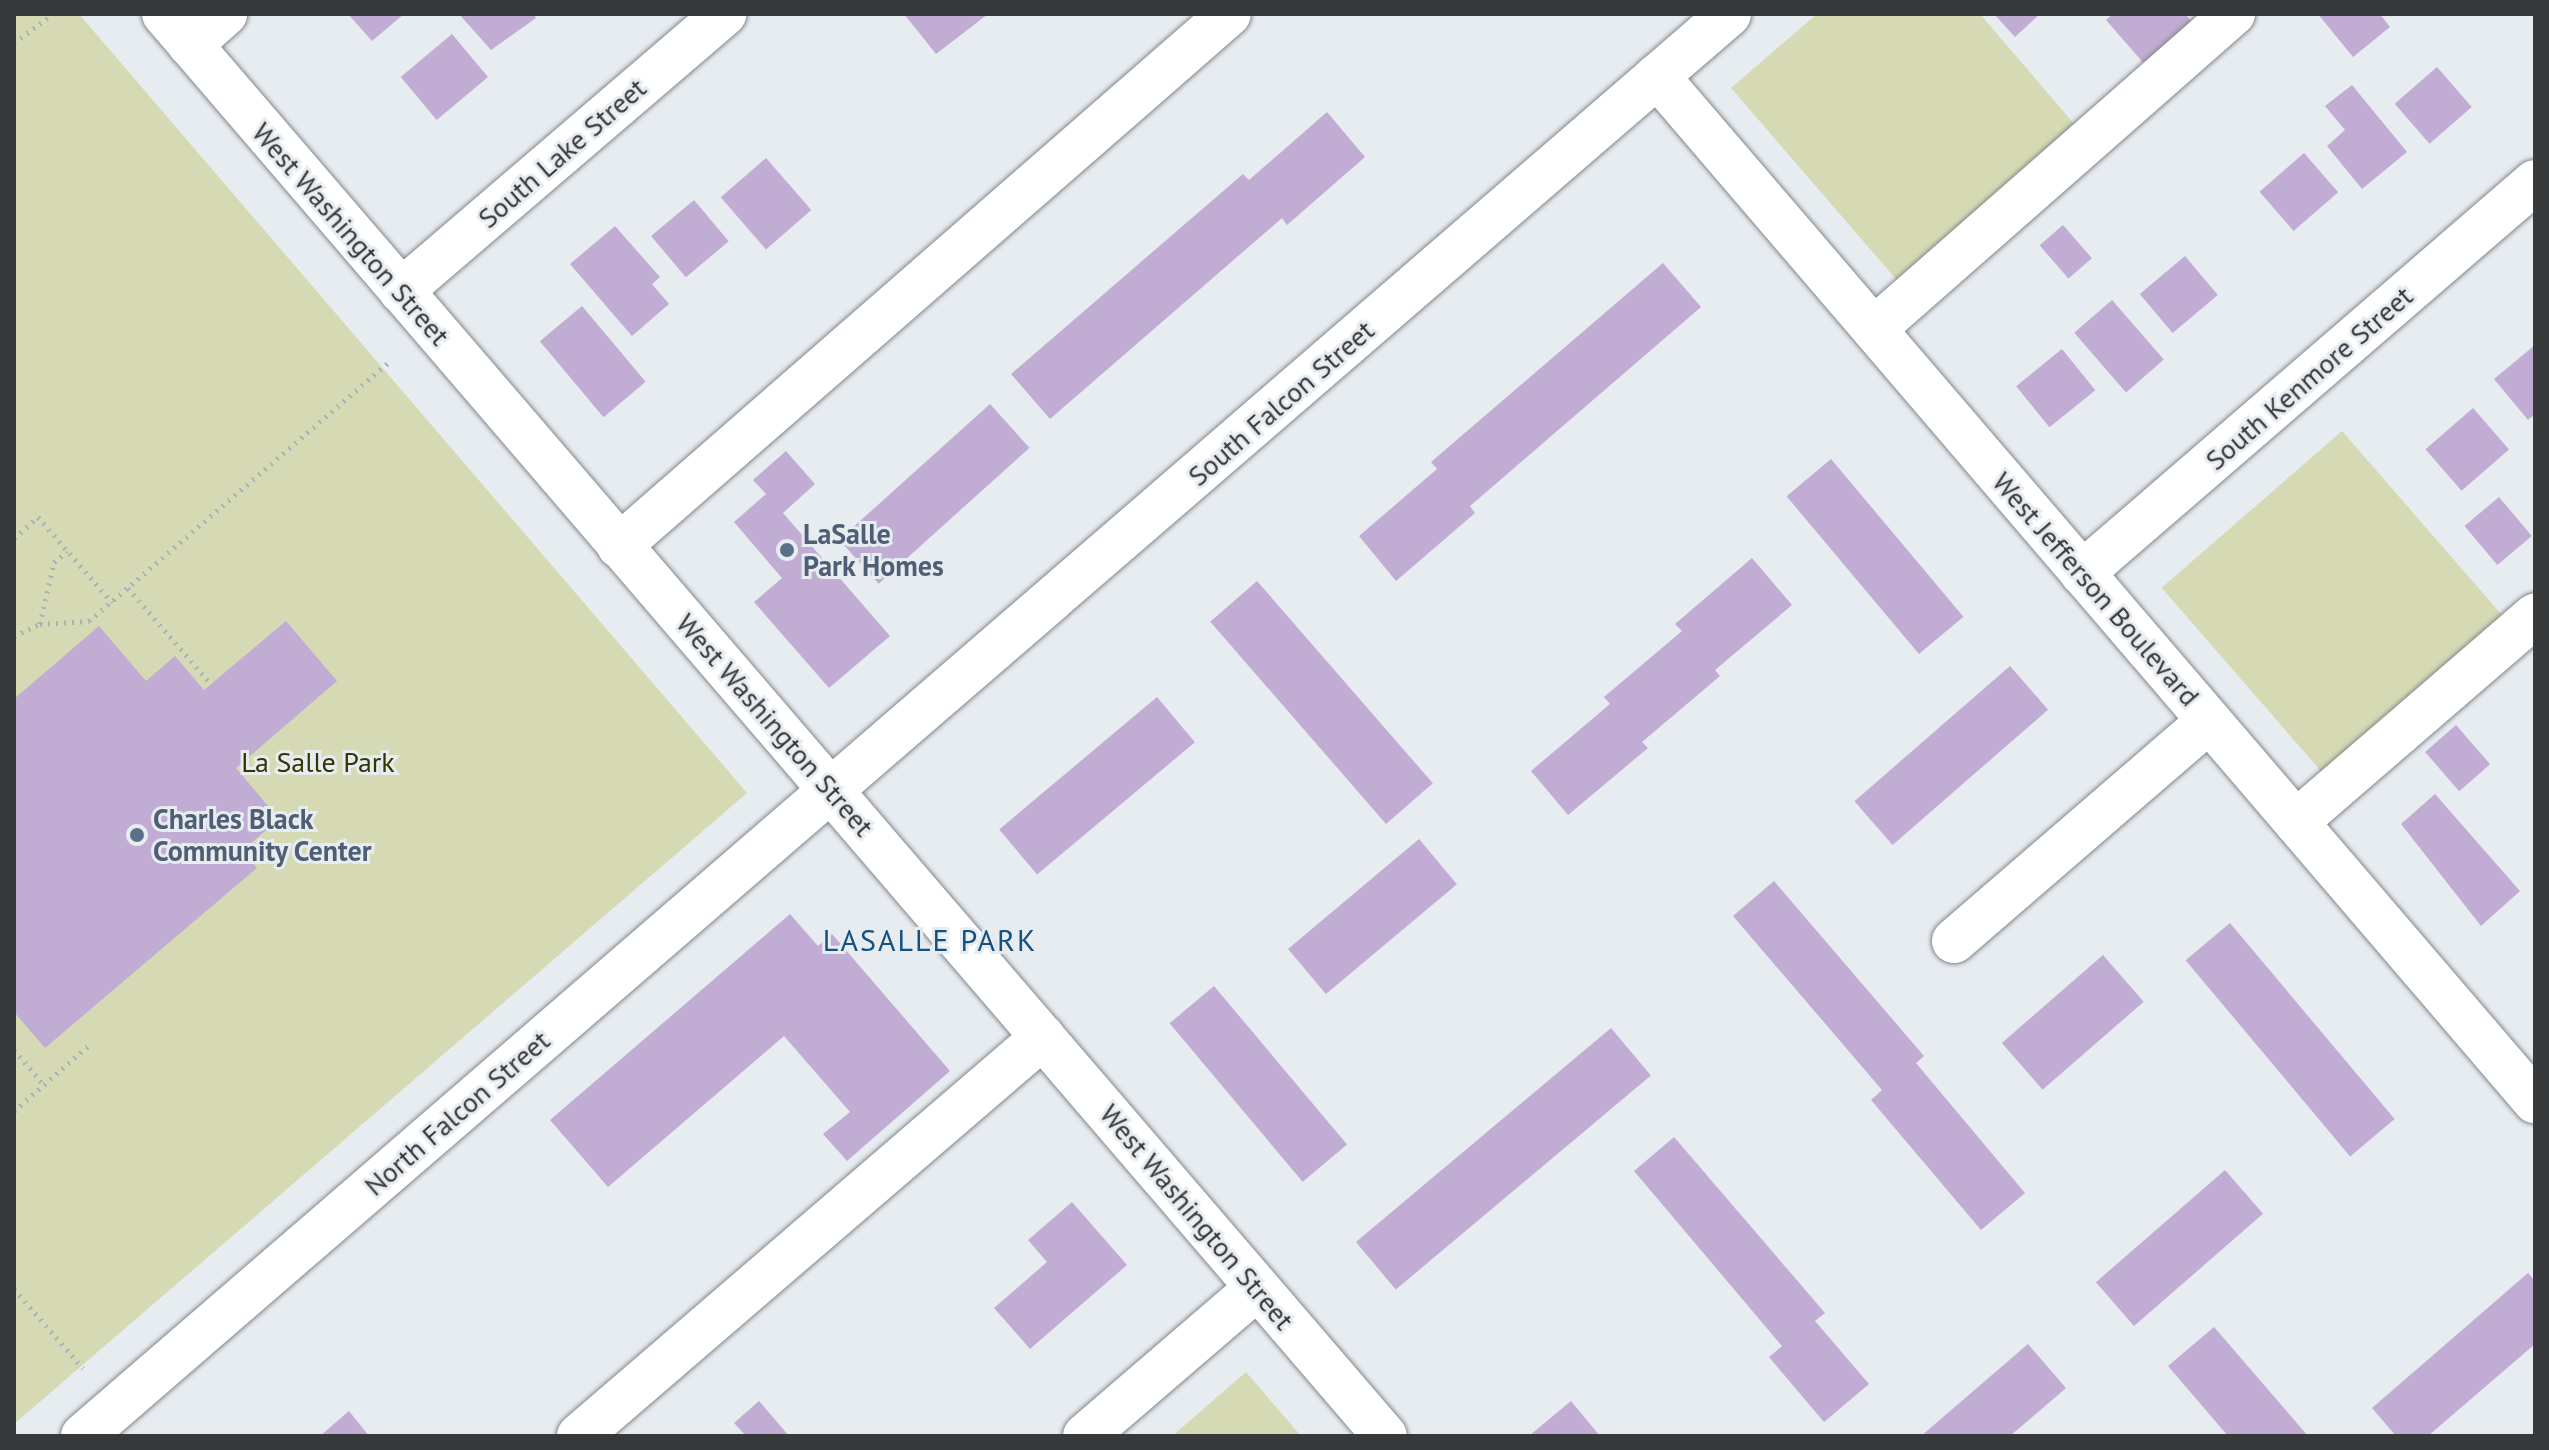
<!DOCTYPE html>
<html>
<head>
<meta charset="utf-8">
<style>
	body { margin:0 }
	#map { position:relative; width:2549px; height:1450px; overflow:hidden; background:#e7ecf1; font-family:"PT Sans",sans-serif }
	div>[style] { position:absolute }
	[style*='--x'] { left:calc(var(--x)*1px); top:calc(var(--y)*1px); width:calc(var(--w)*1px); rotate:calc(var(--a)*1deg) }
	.green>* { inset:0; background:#d5dab4; transform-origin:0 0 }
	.building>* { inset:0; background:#c1acd3; transform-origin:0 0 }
	.path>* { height:5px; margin-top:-2.5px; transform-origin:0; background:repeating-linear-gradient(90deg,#aeb2b6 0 2px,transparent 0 8px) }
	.roads { filter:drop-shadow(0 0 2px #83878c) drop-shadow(0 0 2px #83878c) }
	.minor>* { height:44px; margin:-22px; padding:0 22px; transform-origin:22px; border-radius:22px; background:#fff }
	.dots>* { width:22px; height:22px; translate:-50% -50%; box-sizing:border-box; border:4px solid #e7ecf1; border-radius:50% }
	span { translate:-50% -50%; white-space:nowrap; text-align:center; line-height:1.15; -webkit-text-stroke:6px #e7ecf1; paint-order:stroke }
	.street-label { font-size:28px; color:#37393b }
	.service-label { font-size:28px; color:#4e5e75; font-weight:700 }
	.left { translate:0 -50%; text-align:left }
	.park-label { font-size:28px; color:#323500 }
	.neighbourhood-label { font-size:30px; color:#145080; letter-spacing:2px }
	.frame { position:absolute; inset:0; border:16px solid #37393b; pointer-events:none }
</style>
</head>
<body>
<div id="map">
	<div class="green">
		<div style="clip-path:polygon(14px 14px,79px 14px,747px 793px,14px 1424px)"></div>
		<div style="clip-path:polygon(1817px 14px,1980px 14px,2081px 132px,1902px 286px,1731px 88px)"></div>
		<div style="left:2342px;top:431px;width:252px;height:239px;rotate:49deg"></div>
		<div style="clip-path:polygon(1246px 1372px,1301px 1436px,1172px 1436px)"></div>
	</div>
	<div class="building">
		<div style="clip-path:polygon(348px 14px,404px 14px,372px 41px)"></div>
		<div style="clip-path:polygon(459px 14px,533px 14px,536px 18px,491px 50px)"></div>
		<div style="clip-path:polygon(904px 14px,988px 14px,936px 54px)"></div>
		<div style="clip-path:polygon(1994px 14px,2040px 14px,2015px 37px)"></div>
		<div style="clip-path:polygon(2113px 14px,2185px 14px,2195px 25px,2147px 67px,2106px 20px)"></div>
		<div style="clip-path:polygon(2318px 14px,2380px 14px,2390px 27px,2353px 57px)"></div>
		<div style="left:452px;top:34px;width:56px;height:67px;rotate:50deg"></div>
		<div style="left:2437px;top:67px;width:53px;height:56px;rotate:49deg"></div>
		<div style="clip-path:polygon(2352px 85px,2407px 152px,2362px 189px,2327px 146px,2345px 130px,2325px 106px)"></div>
		<div style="clip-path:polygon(1327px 112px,1365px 157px,1287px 225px,1282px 218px,1050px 419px,1011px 374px,1243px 174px,1249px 180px)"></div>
		<div style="left:2304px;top:153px;width:52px;height:59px;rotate:49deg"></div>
		<div style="left:766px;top:158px;width:69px;height:60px;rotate:49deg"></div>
		<div style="left:694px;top:200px;width:54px;height:56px;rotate:50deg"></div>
		<div style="left:2063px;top:225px;width:44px;height:31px;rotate:49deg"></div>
		<div style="clip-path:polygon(615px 226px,660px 277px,652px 284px,669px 304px,632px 336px,570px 264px)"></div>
		<div style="left:2185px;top:256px;width:51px;height:59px;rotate:50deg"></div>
		<div style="clip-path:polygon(1663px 263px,1701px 307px,1470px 506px,1475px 513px,1396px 581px,1359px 536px,1437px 469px,1431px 462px)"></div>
		<div style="left:2112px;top:300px;width:79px;height:50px;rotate:49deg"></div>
		<div style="left:582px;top:306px;width:99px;height:55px;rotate:50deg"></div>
		<div style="clip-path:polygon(2535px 345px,2535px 414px,2528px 420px,2494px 379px)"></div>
		<div style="left:2062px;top:349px;width:53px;height:59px;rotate:51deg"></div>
		<div style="left:990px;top:404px;width:59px;height:203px;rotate:48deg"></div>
		<div style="left:2473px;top:408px;width:55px;height:63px;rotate:49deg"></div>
		<div style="clip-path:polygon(786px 451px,815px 484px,783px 513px,890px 636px,829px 688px,754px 602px,782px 578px,734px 522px,766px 494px,753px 480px)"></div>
		<div style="left:1831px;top:459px;width:206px;height:58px;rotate:50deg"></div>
		<div style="left:2499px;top:497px;width:51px;height:45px;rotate:50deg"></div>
		<div style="clip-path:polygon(1752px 558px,1792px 605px,1715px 670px,1720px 676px,1642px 742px,1648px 748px,1568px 815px,1531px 771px,1610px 704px,1604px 697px,1682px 631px,1675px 624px)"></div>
		<div style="left:1257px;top:581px;width:268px;height:62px;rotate:49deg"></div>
		<div style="clip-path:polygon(286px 621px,337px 681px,236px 768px,279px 819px,242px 851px,257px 868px,45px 1048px,14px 1012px,14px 699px,99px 626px,146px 681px,175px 656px,204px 690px)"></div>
		<div style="left:2010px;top:666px;width:58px;height:206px;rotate:49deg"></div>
		<div style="left:1157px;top:697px;width:59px;height:206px;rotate:50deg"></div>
		<div style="left:2456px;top:725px;width:52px;height:41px;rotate:49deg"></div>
		<div style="clip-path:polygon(2435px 794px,2520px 891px,2481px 926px,2401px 824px)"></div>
		<div style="left:1419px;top:839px;width:59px;height:171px;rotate:50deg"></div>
		<div style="clip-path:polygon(1774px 881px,1924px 1056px,1916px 1063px,2025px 1193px,1981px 1230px,1871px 1100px,1882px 1090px,1733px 916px)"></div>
		<div style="clip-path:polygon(790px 914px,818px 946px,832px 934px,950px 1071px,847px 1161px,823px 1134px,850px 1112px,784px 1036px,608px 1187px,550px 1120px)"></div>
		<div style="left:2230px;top:923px;width:256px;height:58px;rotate:50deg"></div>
		<div style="left:2103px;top:955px;width:62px;height:134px;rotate:49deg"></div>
		<div style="left:1214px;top:986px;width:207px;height:58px;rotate:50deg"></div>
		<div style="left:1611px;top:1028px;width:62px;height:333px;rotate:50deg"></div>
		<div style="clip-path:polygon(1674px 1137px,1825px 1313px,1815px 1321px,1869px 1384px,1824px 1422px,1769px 1357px,1782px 1346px,1634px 1171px)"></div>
		<div style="left:2225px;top:1170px;width:58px;height:171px;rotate:49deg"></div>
		<div style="clip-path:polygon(1072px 1202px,1127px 1265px,1030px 1349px,994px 1308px,1047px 1262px,1028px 1240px)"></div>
		<div style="clip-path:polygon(2528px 1273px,2535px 1281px,2535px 1344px,2428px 1436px,2396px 1436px,2372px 1408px)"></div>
		<div style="clip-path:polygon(2214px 1327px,2308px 1436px,2228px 1436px,2168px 1366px)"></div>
		<div style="clip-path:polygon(2028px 1344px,2066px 1388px,2010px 1436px,1921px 1436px)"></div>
		<div style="clip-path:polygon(759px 1401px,789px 1436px,746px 1436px,734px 1423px)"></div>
		<div style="clip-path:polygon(1571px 1401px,1600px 1436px,1529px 1436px)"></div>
		<div style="clip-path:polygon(349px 1411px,369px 1436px,320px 1436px)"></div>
	</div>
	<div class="path">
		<div style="--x:14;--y:43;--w:49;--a:-36.6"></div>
		<div style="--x:14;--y:538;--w:32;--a:-41"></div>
		<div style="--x:38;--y:517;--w:113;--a:49"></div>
		<div style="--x:128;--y:588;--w:127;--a:49.2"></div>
		<div style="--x:40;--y:624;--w:64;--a:-77.3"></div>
		<div style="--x:54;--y:562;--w:17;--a:-40"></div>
		<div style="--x:14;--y:636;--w:29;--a:-25"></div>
		<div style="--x:40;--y:624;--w:49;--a:-3.5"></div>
		<div style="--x:89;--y:621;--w:395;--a:-40.8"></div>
		<div style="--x:14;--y:1050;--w:46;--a:49.4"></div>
		<div style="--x:14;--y:1111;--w:100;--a:-41.3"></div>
		<div style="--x:14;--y:1289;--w:105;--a:48.9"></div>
	</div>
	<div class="roads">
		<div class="minor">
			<div style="--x:164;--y:14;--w:1874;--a:49.35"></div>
			<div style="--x:190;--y:45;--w:47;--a:-41.5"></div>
			<div style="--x:1657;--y:76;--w:1350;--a:49.42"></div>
			<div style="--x:401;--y:291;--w:426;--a:-40.6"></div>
			<div style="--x:1874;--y:329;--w:478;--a:-41.3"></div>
			<div style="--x:619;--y:546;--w:809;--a:-41.09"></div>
			<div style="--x:2082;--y:573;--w:598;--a:-40.8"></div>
			<div style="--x:2296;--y:822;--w:316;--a:-40.8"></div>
			<div style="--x:1954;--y:941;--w:337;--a:-40.8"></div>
			<div style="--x:83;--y:1436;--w:2175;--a:-40.82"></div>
			<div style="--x:579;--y:1436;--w:612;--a:-40.69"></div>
			<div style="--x:1085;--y:1436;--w:227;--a:-40.7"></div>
		</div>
	</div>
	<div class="dots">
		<div style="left:787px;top:550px;background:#5c6f8a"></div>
		<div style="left:137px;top:835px;background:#5c6f8a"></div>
	</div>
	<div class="street-label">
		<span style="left:562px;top:153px;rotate:-41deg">South Lake Street</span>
		<span style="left:351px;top:234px;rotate:49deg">West Washington Street</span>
		<span style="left:2309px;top:378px;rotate:-41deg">South Kenmore Street</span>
		<span style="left:1281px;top:403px;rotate:-41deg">South Falcon Street</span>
		<span style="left:2096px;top:589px;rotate:49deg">West Jefferson Boulevard</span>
		<span style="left:775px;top:725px;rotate:49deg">West Washington Street</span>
		<span style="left:457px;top:1113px;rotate:-41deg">North Falcon Street</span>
		<span style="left:1197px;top:1217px;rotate:50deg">West Washington Street</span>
	</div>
	<div class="service-label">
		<span class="left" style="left:803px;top:550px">LaSalle<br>Park Homes</span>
		<span class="left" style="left:153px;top:835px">Charles Black<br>Community Center</span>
	</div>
	<div class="park-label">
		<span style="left:318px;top:762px">La Salle Park</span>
	</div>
	<div class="neighbourhood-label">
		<span style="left:930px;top:940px">LASALLE PARK</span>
	</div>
	<div class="frame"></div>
</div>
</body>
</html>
